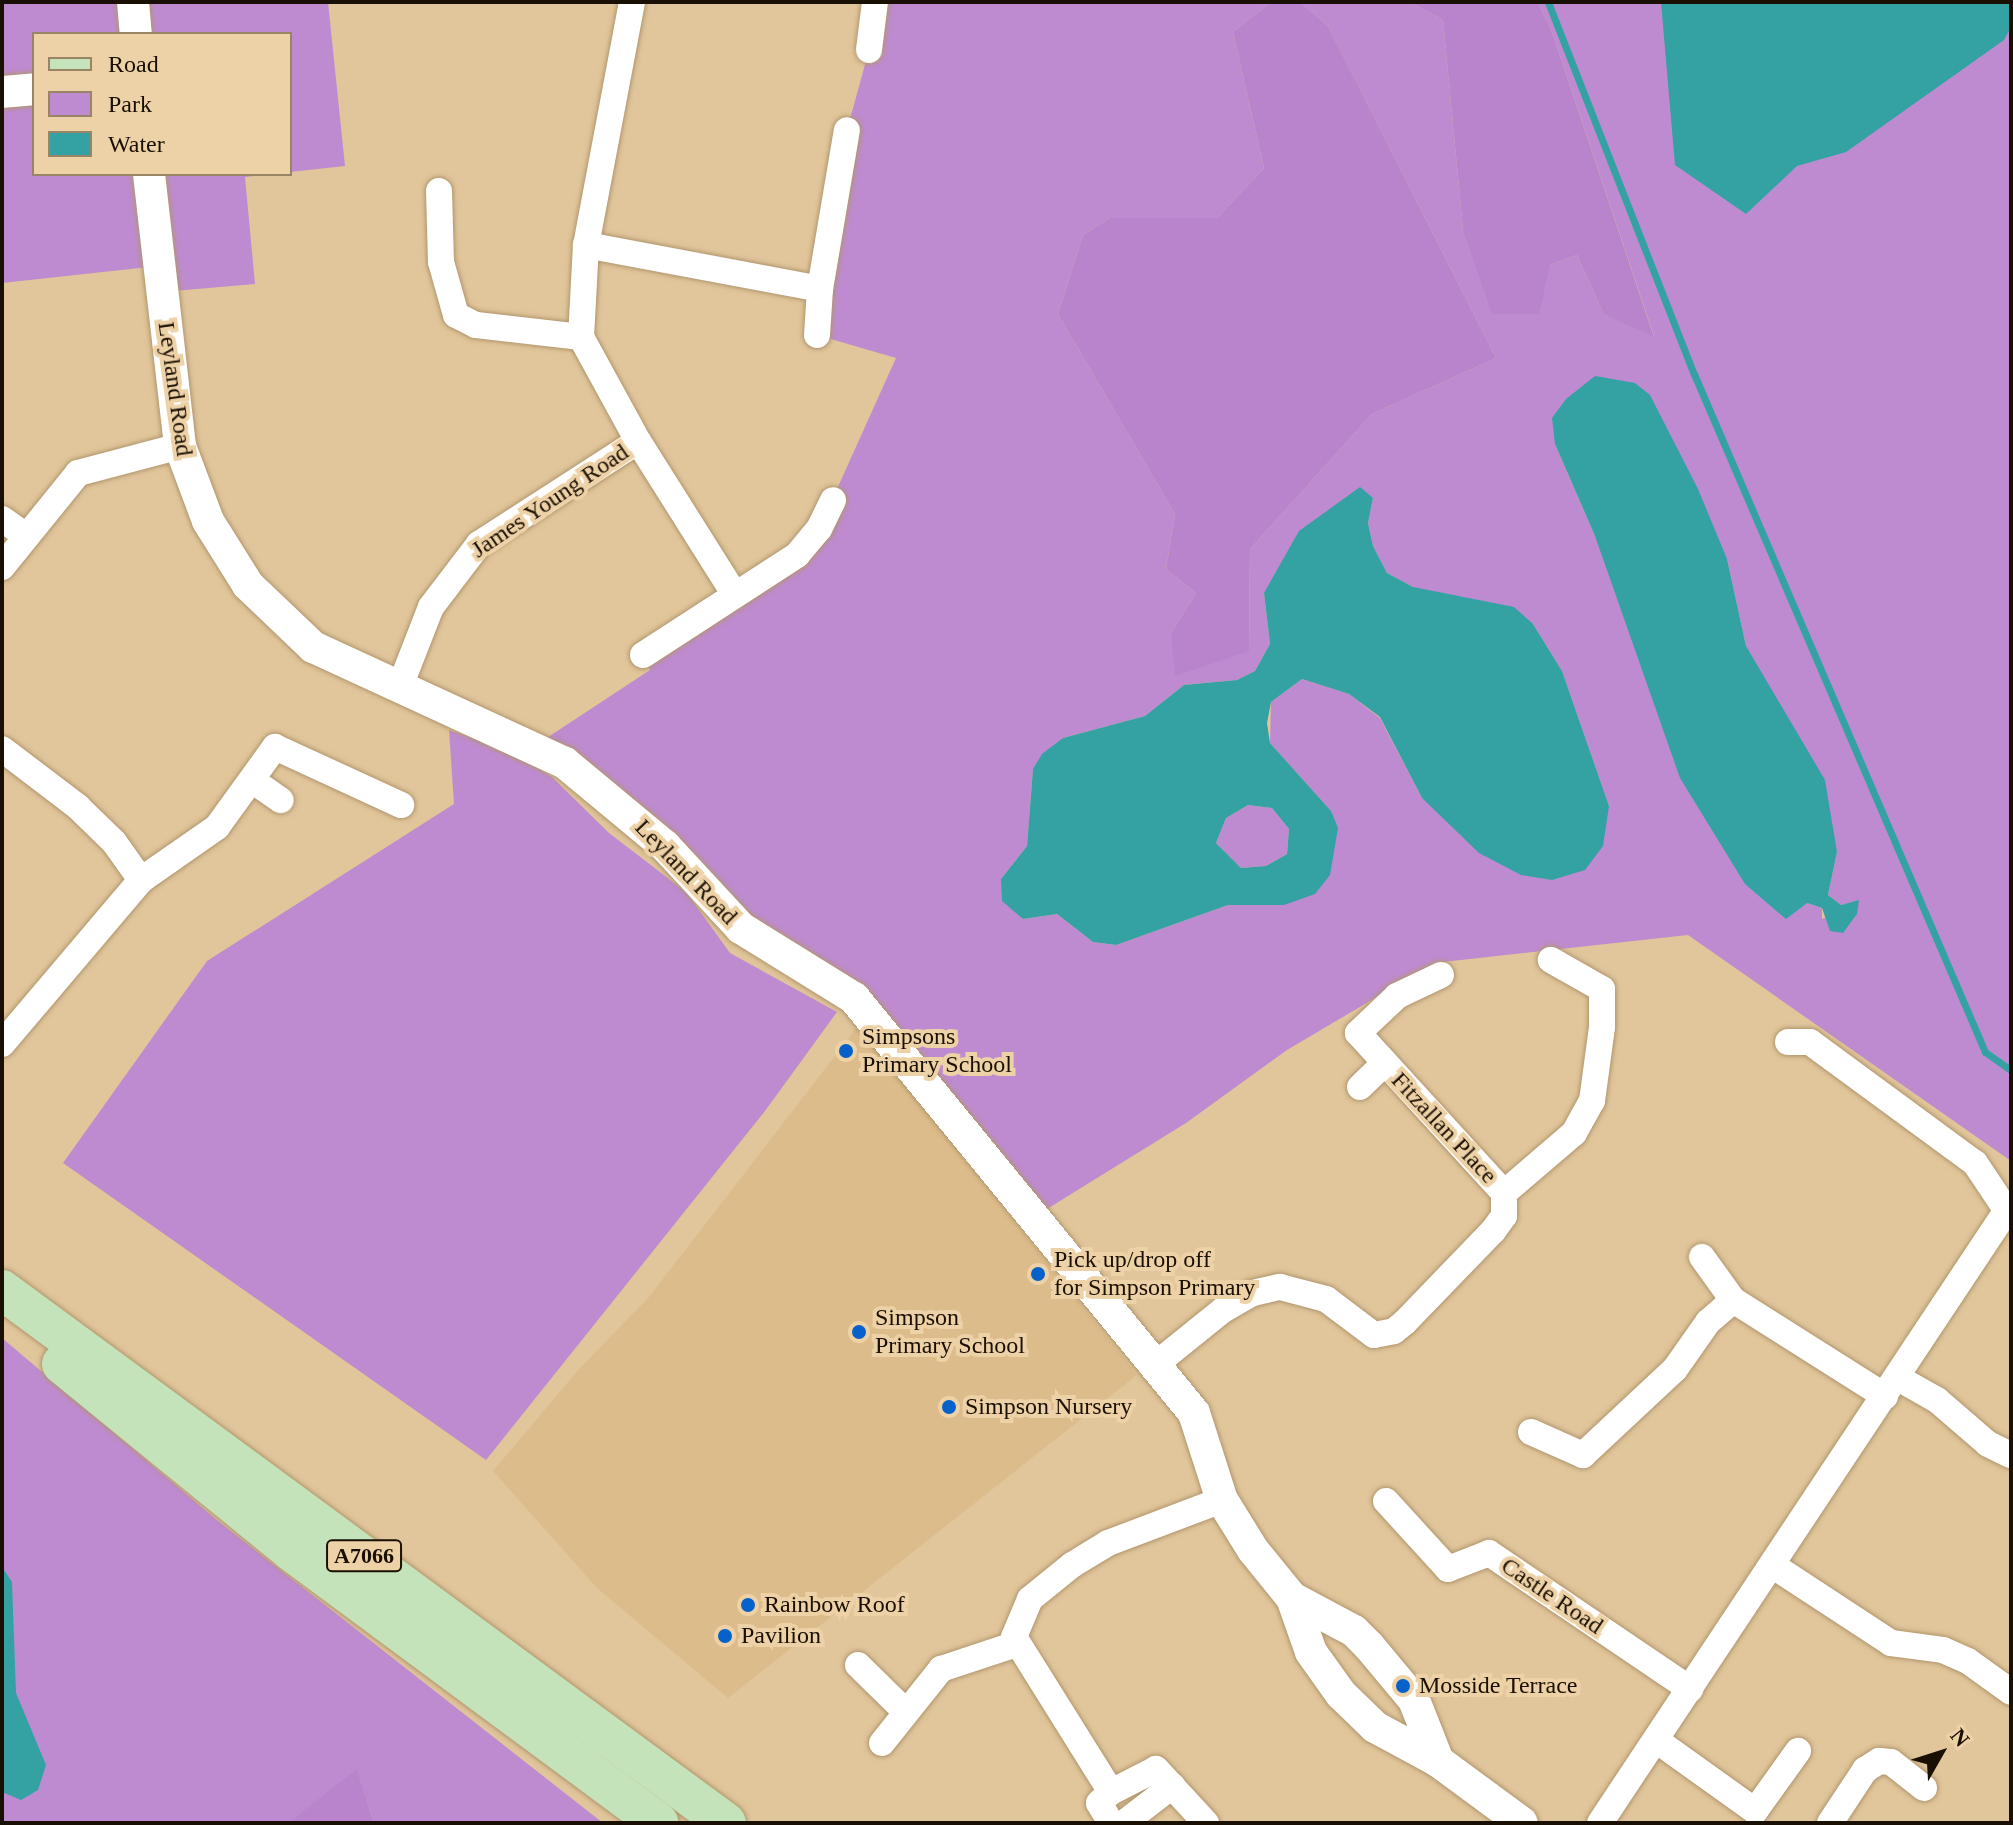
<!DOCTYPE html>
<html>
<head>
<meta charset="utf-8">
<style>
	body { margin:0 }
	#map { position:relative; width:2013px; height:1825px; overflow:hidden; background:#e1c59b; font-family:"Times New Roman",serif }
	div>[style] { position:absolute }
	[style*='--x'] { left:calc(var(--x)*1px); top:calc(var(--y)*1px); width:calc(var(--w)*1px); rotate:calc(var(--a)*1deg) }
	.built>* { inset:0; background:#ddbc8b }
	.green>* { inset:0; background:#be8bd0 }
	.forest>* { inset:0; background:#ba84cd }
	.water>* { inset:0; background:#34a1a3 }
	.stream>* { height:7px; margin:-3.5px; padding:0 3.5px; transform-origin:3.5px; border-radius:3.5px; background:#34a1a3 }
	.roads { filter:drop-shadow(0 0 2px #b1966d) drop-shadow(0 0 2px #b1966d) }
	.minor>* { height:26px; margin:-13px; padding:0 13px; transform-origin:13px; border-radius:13px; background:#fff }
	.tertiary>* { height:32px; margin:-16px; padding:0 16px; transform-origin:16px; border-radius:16px; background:#fff }
	.primary>* { height:40px; margin:-20px; padding:0 20px; transform-origin:20px; border-radius:20px; background:#c5e3ba }
	.dots>* { width:22px; height:22px; translate:-50% -50%; box-sizing:border-box; border:4px solid #eed2a7; border-radius:50% }
	span { translate:-50% -50%; white-space:nowrap; text-align:center; line-height:1.15; -webkit-text-stroke:8px #eed2a7; paint-order:stroke }
	.shield-label span { padding:2px 6px; background:#eed2a7; border:2px solid; border-radius:6px; -webkit-text-stroke-width:0 }
	.shield-label { font-size:22px; color:#190f02; font-weight:700 }
	.street-label { font-size:24px; color:#190f02 }
	.poi-label { font-size:24px; color:#190f02 }
	.left { translate:0 -50%; text-align:left }
	.frame { position:absolute; inset:0; border:4px solid #190f02; pointer-events:none }
	.legend { position:absolute; left:32px; top:32px; width:260px; height:144px; box-sizing:border-box; background:#eed2a7; border:2px solid #998465; margin:0; padding:10px 14px; list-style:none; font-size:24px; color:#190f02 }
	.legend li { display:flex; align-items:center; gap:16px; height:40px }
	.legend b { width:40px; border:2px solid #998465 }
	.north { position:absolute; left:1901px; top:1713px; width:80px; height:80px; -webkit-text-stroke:6px #eed2a7; paint-order:stroke; rotate:51deg; font-size:22px; font-weight:700; line-height:32px; text-align:center; color:#190f02 }
	.north::after { content:''; display:block; margin:auto; width:28px; height:36px; background:#190f02; clip-path:polygon(50% 0,100% 100%,50% 72%,0 100%) }
</style>
</head>
<body>
<div id="map">
	<div class="built">
		<div style="clip-path:polygon(858px 1026px,1137px 1375px,728px 1698px,598px 1589px,493px 1471px,580px 1368px,649px 1297px)"></div>
	</div>
	<div class="green">
		<div style="clip-path:polygon(2px 2px,328px 2px,345px 166px,290px 172px,290px 34px,34px 34px,34px 174px,271px 174px,245px 177px,255px 284px,162px 292px,158px 266px,2px 283px)"></div>
		<div style="clip-path:polygon(evenodd,875px 2px,1271px 2px,1233px 32px,1264px 168px,1217px 218px,1110px 218px,1083px 235px,1058px 314px,1175px 514px,1166px 569px,1196px 593px,1171px 633px,1249px 651px,1250px 549px,1372px 414px,1496px 358px,1328px 26px,1300px 2px,1410px 2px,1443px 20px,1463px 230px,1550px 265px,1577px 255px,1604px 315px,1654px 336px,1552px 32px,1538px 2px,2011px 2px,2011px 1161px,1688px 935px,1434px 963px,1287px 1050px,1186px 1123px,1034px 1217px,875px 1022px,536px 745px,650px 670px,643px 655px,819px 529px,896px 358px,817px 335px,847px 130px,869px 50px,875px 2px,1555px 444px,1727px 559px,1746px 646px,1837px 852px,1828px 895px,1841px 905px,1858px 901px,1822px 919px,1822px 908px,1807px 903px,1595px 536px,1555px 444px,875px 2px,1373px 498px,1368px 523px,1373px 546px,1387px 573px,1413px 587px,1533px 624px,1562px 671px,1609px 806px,1422px 798px,1380px 718px,1349px 694px,1302px 679px,1271px 702px,1270px 743px,1331px 811px,1284px 905px,1228px 905px,1116px 945px,1093px 942px,1057px 914px,1023px 919px,1001px 879px,1027px 846px,1033px 769px,1063px 738px,1145px 716px,1184px 685px,1237px 680px,1255px 671px,1270px 644px,1264px 593px,1373px 498px)"></div>
		<div style="clip-path:polygon(449px 730px,508px 750px,552px 777px,609px 833px,686px 892px,730px 953px,837px 1012px,765px 1111px,486px 1460px,63px 1163px,207px 961px,454px 804px)"></div>
		<div style="clip-path:polygon(1248px 805px,1272px 808px,1289px 829px,1287px 854px,1266px 866px,1241px 868px,1216px 843px,1226px 818px)"></div>
		<div style="clip-path:polygon(2px 1338px,218px 1521px,603px 1823px,374px 1823px,357px 1770px,287px 1823px,2px 1823px)"></div>
	</div>
	<div class="forest">
		<div style="clip-path:polygon(1271px 2px,1300px 2px,1328px 26px,1496px 358px,1372px 414px,1250px 549px,1249px 651px,1175px 676px,1171px 633px,1196px 593px,1166px 569px,1175px 514px,1058px 314px,1083px 235px,1110px 218px,1217px 218px,1264px 168px,1233px 32px)"></div>
		<div style="clip-path:polygon(1410px 2px,1538px 2px,1552px 32px,1654px 337px,1604px 315px,1577px 255px,1550px 265px,1539px 314px,1492px 314px,1463px 230px,1443px 20px)"></div>
		<div style="clip-path:polygon(357px 1769px,374px 1823px,287px 1823px)"></div>
	</div>
	<div class="water">
		<div style="clip-path:polygon(1661px 2px,2011px 2px,2011px 27px,2004px 40px,1846px 152px,1797px 166px,1746px 214px,1675px 165px)"></div>
		<div style="clip-path:polygon(1595px 376px,1635px 383px,1650px 395px,1698px 489px,1727px 559px,1746px 646px,1825px 780px,1837px 852px,1828px 895px,1841px 905px,1859px 900px,1857px 914px,1843px 933px,1830px 931px,1822px 908px,1807px 903px,1786px 919px,1745px 884px,1680px 778px,1595px 536px,1555px 444px,1552px 418px,1566px 399px)"></div>
		<div style="clip-path:polygon(evenodd,1360px 487px,1373px 498px,1368px 523px,1373px 546px,1387px 573px,1413px 587px,1514px 607px,1533px 624px,1562px 671px,1609px 806px,1603px 846px,1585px 870px,1552px 880px,1521px 875px,1479px 853px,1422px 798px,1380px 717px,1349px 694px,1302px 679px,1271px 702px,1267px 723px,1270px 743px,1331px 811px,1338px 828px,1330px 875px,1315px 894px,1284px 905px,1228px 905px,1116px 945px,1093px 942px,1057px 914px,1023px 919px,1002px 901px,1001px 879px,1027px 846px,1033px 769px,1042px 754px,1063px 738px,1145px 716px,1184px 685px,1237px 680px,1255px 671px,1270px 644px,1264px 593px,1299px 531px,1360px 487px,1248px 805px,1272px 808px,1289px 829px,1287px 854px,1266px 866px,1241px 868px,1216px 843px,1226px 818px,1248px 805px)"></div>
		<div style="clip-path:polygon(2px 1567px,12px 1582px,16px 1693px,46px 1765px,38px 1790px,21px 1800px,2px 1792px)"></div>
	</div>
	<div class="stream">
		<div style="--x:1548;--y:2;--w:400;--a:68.6"></div>
		<div style="--x:1694;--y:374;--w:738;--a:66.77"></div>
		<div style="--x:1985;--y:1052;--w:32;--a:35"></div>
	</div>
	<div class="roads">
		<div class="minor">
			<div style="--x:632;--y:2;--w:247;--a:100.7"></div>
			<div style="--x:586;--y:245;--w:92;--a:93.1"></div>
			<div style="--x:581;--y:337;--w:119;--a:61.3"></div>
			<div style="--x:869;--y:50;--w:48;--a:-82.9"></div>
			<div style="--x:439;--y:191;--w:71;--a:88.4"></div>
			<div style="--x:441;--y:262;--w:55;--a:74.2"></div>
			<div style="--x:456;--y:315;--w:22;--a:27"></div>
			<div style="--x:476;--y:325;--w:106;--a:6.5"></div>
			<div style="--x:586;--y:245;--w:238;--a:10.6"></div>
			<div style="--x:820;--y:289;--w:161;--a:-80.4"></div>
			<div style="--x:817;--y:335;--w:46;--a:-86.3"></div>
			<div style="--x:2;--y:519;--w:28;--a:35"></div>
			<div style="--x:2;--y:567;--w:121;--a:-51"></div>
			<div style="--x:78;--y:473;--w:106;--a:-14.8"></div>
			<div style="--x:643;--y:655;--w:184;--a:-33"></div>
			<div style="--x:797;--y:555;--w:34;--a:-50"></div>
			<div style="--x:819;--y:529;--w:32;--a:-64"></div>
			<div style="--x:399;--y:689;--w:88;--a:-68.7"></div>
			<div style="--x:431;--y:607;--w:79;--a:-52.7"></div>
			<div style="--x:479;--y:544;--w:189;--a:-32.9"></div>
			<div style="--x:638;--y:441;--w:182;--a:57.8"></div>
			<div style="--x:2;--y:749;--w:96;--a:37.3"></div>
			<div style="--x:78;--y:807;--w:50;--a:44.2"></div>
			<div style="--x:114;--y:842;--w:47;--a:54.6"></div>
			<div style="--x:252;--y:780;--w:35;--a:35"></div>
			<div style="--x:1441;--y:975;--w:49;--a:154.5"></div>
			<div style="--x:1397;--y:996;--w:54;--a:136.5"></div>
			<div style="--x:1358;--y:1033;--w:217;--a:47.6"></div>
			<div style="--x:1788;--y:1042;--w:22;--a:0"></div>
			<div style="--x:1810;--y:1042;--w:205;--a:36.3"></div>
			<div style="--x:1975;--y:1163;--w:65;--a:56.3"></div>
			<div style="--x:2;--y:1044;--w:215;--a:-49.7"></div>
			<div style="--x:141;--y:880;--w:93;--a:-34.9"></div>
			<div style="--x:217;--y:827;--w:99;--a:-54.1"></div>
			<div style="--x:275;--y:747;--w:139;--a:24.7"></div>
			<div style="--x:1360;--y:1087;--w:35;--a:-44"></div>
			<div style="--x:1702;--y:1257;--w:53;--a:54.2"></div>
			<div style="--x:1156;--y:1364;--w:86;--a:-38.9"></div>
			<div style="--x:1223;--y:1310;--w:34;--a:-30"></div>
			<div style="--x:1253;--y:1293;--w:28;--a:-13"></div>
			<div style="--x:1280;--y:1287;--w:48;--a:14.6"></div>
			<div style="--x:1326;--y:1299;--w:60;--a:36.9"></div>
			<div style="--x:1374;--y:1335;--w:20;--a:-11"></div>
			<div style="--x:1394;--y:1331;--w:14;--a:-39"></div>
			<div style="--x:1405;--y:1322;--w:127;--a:-46"></div>
			<div style="--x:1493;--y:1231;--w:19;--a:-54"></div>
			<div style="--x:1504;--y:1216;--w:23;--a:-90"></div>
			<div style="--x:1504;--y:1193;--w:92;--a:-40.6"></div>
			<div style="--x:1574;--y:1133;--w:37;--a:-61"></div>
			<div style="--x:1592;--y:1101;--w:75;--a:-82.3"></div>
			<div style="--x:1602;--y:1027;--w:38;--a:-90"></div>
			<div style="--x:1602;--y:989;--w:59;--a:-150.4"></div>
			<div style="--x:1898;--y:1378;--w:45;--a:29.4"></div>
			<div style="--x:1937;--y:1400;--w:67;--a:40.8"></div>
			<div style="--x:1988;--y:1444;--w:25;--a:26"></div>
			<div style="--x:1531;--y:1432;--w:57;--a:23.9"></div>
			<div style="--x:1583;--y:1455;--w:126;--a:-43.1"></div>
			<div style="--x:1675;--y:1369;--w:57;--a:-54.9"></div>
			<div style="--x:1708;--y:1322;--w:33;--a:-41"></div>
			<div style="--x:1733;--y:1300;--w:180;--a:32.3"></div>
			<div style="--x:1386;--y:1501;--w:92;--a:47.6"></div>
			<div style="--x:1448;--y:1569;--w:44;--a:-21.3"></div>
			<div style="--x:1489;--y:1553;--w:243;--a:34.1"></div>
			<div style="--x:1772;--y:1565;--w:142;--a:33.2"></div>
			<div style="--x:1891;--y:1643;--w:52;--a:7.7"></div>
			<div style="--x:1943;--y:1650;--w:27;--a:24"></div>
			<div style="--x:1968;--y:1661;--w:53;--a:35.8"></div>
			<div style="--x:858;--y:1665;--w:66;--a:44.4"></div>
			<div style="--x:1656;--y:1740;--w:122;--a:35.6"></div>
			<div style="--x:1755;--y:1811;--w:74;--a:-54.4"></div>
			<div style="--x:882;--y:1743;--w:95;--a:-51.4"></div>
			<div style="--x:941;--y:1669;--w:79;--a:-18.4"></div>
			<div style="--x:1111;--y:1823;--w:23;--a:-121"></div>
			<div style="--x:1099;--y:1803;--w:16;--a:-43"></div>
			<div style="--x:1124;--y:1823;--w:61;--a:-37.6"></div>
			<div style="--x:1206;--y:1823;--w:74;--a:-132.8"></div>
			<div style="--x:1156;--y:1769;--w:51;--a:152.9"></div>
			<div style="--x:1111;--y:1792;--w:183;--a:-122"></div>
			<div style="--x:1014;--y:1637;--w:41;--a:-67.2"></div>
			<div style="--x:1030;--y:1599;--w:54;--a:-39"></div>
			<div style="--x:1072;--y:1565;--w:42;--a:-31.4"></div>
			<div style="--x:1108;--y:1543;--w:122;--a:-20.7"></div>
			<div style="--x:1600;--y:1823;--w:743;--a:-56.42"></div>
			<div style="--x:1830;--y:1823;--w:64;--a:-56.6"></div>
			<div style="--x:1865;--y:1770;--w:17;--a:-33"></div>
			<div style="--x:1879;--y:1761;--w:12;--a:5"></div>
			<div style="--x:1891;--y:1762;--w:42;--a:38.2"></div>
		</div>
		<div class="tertiary">
			<div style="--x:133;--y:2;--w:32;--a:85"></div>
			<div style="--x:2;--y:92;--w:32;--a:-5"></div>
			<div style="--x:149;--y:174;--w:274;--a:83.5"></div>
			<div style="--x:180;--y:446;--w:80;--a:69.5"></div>
			<div style="--x:208;--y:521;--w:75;--a:58"></div>
			<div style="--x:248;--y:585;--w:90;--a:43.6"></div>
			<div style="--x:313;--y:647;--w:277;--a:24.7"></div>
			<div style="--x:565;--y:763;--w:130;--a:39.7"></div>
			<div style="--x:665;--y:846;--w:112;--a:47.2"></div>
			<div style="--x:741;--y:928;--w:133;--a:31.8"></div>
			<div style="--x:854;--y:998;--w:536;--a:50.67"></div>
			<div style="--x:1194;--y:1413;--w:91;--a:72.2"></div>
			<div style="--x:1222;--y:1500;--w:59;--a:58.2"></div>
			<div style="--x:1253;--y:1550;--w:62;--a:50.9"></div>
			<div style="--x:1292;--y:1598;--w:70;--a:28"></div>
			<div style="--x:1354;--y:1631;--w:21;--a:45"></div>
			<div style="--x:1369;--y:1646;--w:70;--a:50.2"></div>
			<div style="--x:1414;--y:1700;--w:66;--a:68.5"></div>
			<div style="--x:1292;--y:1598;--w:57;--a:70.6"></div>
			<div style="--x:1311;--y:1652;--w:52;--a:54.5"></div>
			<div style="--x:1341;--y:1694;--w:47;--a:44.1"></div>
			<div style="--x:1375;--y:1727;--w:72;--a:28.4"></div>
			<div style="--x:1438;--y:1761;--w:104;--a:36.4"></div>
		</div>
		<div class="primary">
			<div style="--x:2;--y:1290;--w:899;--a:36.36"></div>
			<div style="--x:62;--y:1364;--w:296;--a:39.2"></div>
			<div style="--x:291;--y:1551;--w:457;--a:36.5"></div>
		</div>
	</div>
	<div class="dots">
		<div style="left:846px;top:1051px;background:#0761ca"></div>
		<div style="left:1038px;top:1274px;background:#0761ca"></div>
		<div style="left:859px;top:1332px;background:#0761ca"></div>
		<div style="left:949px;top:1407px;background:#0761ca"></div>
		<div style="left:748px;top:1605px;background:#0761ca"></div>
		<div style="left:725px;top:1636px;background:#0761ca"></div>
		<div style="left:1403px;top:1686px;background:#0761ca"></div>
	</div>
	<div class="shield-label">
		<span style="left:364px;top:1556px">A7066</span>
	</div>
	<div class="street-label">
		<span style="left:175px;top:389px;rotate:82deg">Leyland Road</span>
		<span style="left:550px;top:501px;rotate:-34deg">James Young Road</span>
		<span style="left:686px;top:872px;rotate:46deg">Leyland Road</span>
		<span style="left:1444px;top:1128px;rotate:47deg">Fitzallan Place</span>
		<span style="left:1552px;top:1596px;rotate:34deg">Castle Road</span>
	</div>
	<div class="poi-label">
		<span class="left" style="left:862px;top:1051px">Simpsons<br>Primary School</span>
		<span class="left" style="left:1054px;top:1274px">Pick up/drop off<br>for Simpson Primary</span>
		<span class="left" style="left:875px;top:1332px">Simpson<br>Primary School</span>
		<span class="left" style="left:965px;top:1407px">Simpson Nursery</span>
		<span class="left" style="left:764px;top:1605px">Rainbow Roof</span>
		<span class="left" style="left:741px;top:1636px">Pavilion</span>
		<span class="left" style="left:1419px;top:1686px">Mosside Terrace</span>
	</div>
	<div class="frame"></div>
	<ul class="legend">
	<li><b style="height:10px;background:#c5e3ba"></b>Road</li>
	<li><b style="height:22px;background:#be8bd0"></b>Park</li>
	<li><b style="height:22px;background:#34a1a3"></b>Water</li>
	</ul>
	<div class="north">N</div>
</div>
</body>
</html>
